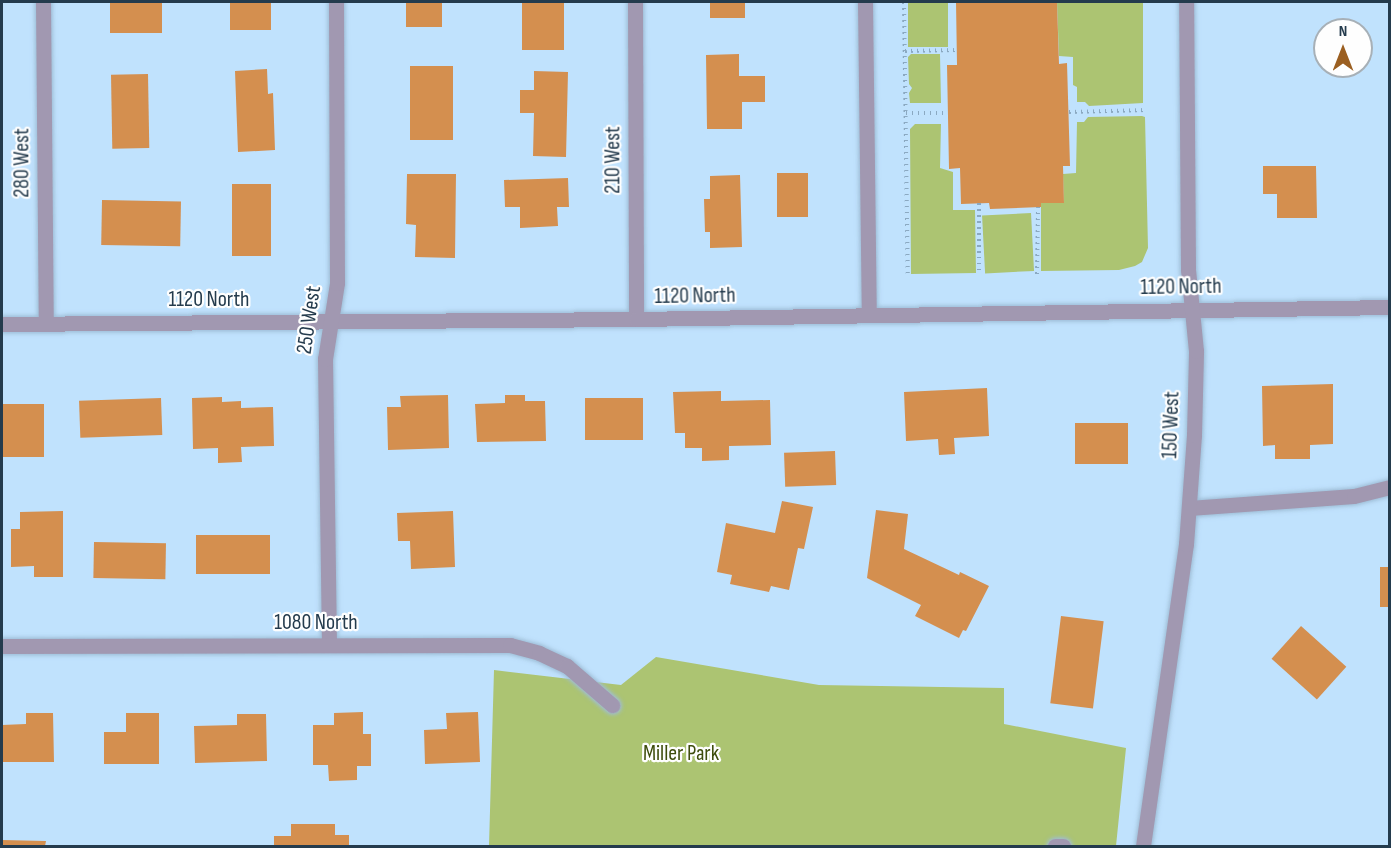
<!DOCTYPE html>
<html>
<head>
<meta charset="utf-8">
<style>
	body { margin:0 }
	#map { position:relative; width:1391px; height:848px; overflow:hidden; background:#c0e2fd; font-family:"Sofia Sans Condensed",sans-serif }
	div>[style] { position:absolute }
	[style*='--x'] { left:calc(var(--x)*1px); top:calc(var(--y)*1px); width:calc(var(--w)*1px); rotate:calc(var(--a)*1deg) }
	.green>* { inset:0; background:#acc472; transform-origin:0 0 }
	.building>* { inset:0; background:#d48f4f; transform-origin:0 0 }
	.path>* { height:4px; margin-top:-2px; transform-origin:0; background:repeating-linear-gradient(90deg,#8ba9c1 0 1.5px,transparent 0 6px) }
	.roads { filter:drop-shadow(0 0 2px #9ebdd6) drop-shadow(0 0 2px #9ebdd6) }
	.minor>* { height:15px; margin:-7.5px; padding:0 7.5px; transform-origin:7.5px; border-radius:7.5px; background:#a198b1 }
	span { translate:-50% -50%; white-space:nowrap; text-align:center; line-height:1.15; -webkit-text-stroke:4.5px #fefefe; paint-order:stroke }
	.street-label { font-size:22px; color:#243b4d }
	.park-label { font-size:22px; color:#3e4d0c }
	.frame { position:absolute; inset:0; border:3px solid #243b4d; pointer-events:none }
	.north { position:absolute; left:1313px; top:18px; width:60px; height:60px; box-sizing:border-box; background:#fefefe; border:2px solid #a7b0b7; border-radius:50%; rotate:0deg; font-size:16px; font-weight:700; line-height:24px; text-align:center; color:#243b4d }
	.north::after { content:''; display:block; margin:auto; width:21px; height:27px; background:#9b5f21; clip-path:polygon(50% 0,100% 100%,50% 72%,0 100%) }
</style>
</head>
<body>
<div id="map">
	<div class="green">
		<div style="left:908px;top:2px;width:40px;height:45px"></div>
		<div style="clip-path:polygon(1057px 2px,1143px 2px,1143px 103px,1089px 106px,1085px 102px,1077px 102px,1077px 87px,1073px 85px,1073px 57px,1059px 56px)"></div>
		<div style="clip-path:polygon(911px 54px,940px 54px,941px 103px,910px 103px,909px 93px,912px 88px,909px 84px,908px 57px)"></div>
		<div style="clip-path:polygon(1142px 116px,1145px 117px,1148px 248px,1142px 262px,1135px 266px,1119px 270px,1041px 271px,1041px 203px,1064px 203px,1063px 174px,1076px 173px,1077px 122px,1084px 122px,1088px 117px)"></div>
		<div style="clip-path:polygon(915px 124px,941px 124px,940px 168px,953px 172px,953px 210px,975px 210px,976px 273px,911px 274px,910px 129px)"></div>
		<div style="left:1031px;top:213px;width:58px;height:49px;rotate:87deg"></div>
		<div style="clip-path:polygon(656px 657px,819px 685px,1004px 688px,1004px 724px,1126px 748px,1116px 846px,489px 846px,494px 670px,621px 685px)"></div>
	</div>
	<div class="building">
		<div style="left:110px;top:2px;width:52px;height:31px"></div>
		<div style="left:230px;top:2px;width:41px;height:28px"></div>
		<div style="left:406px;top:2px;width:36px;height:25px"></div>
		<div style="left:522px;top:2px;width:42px;height:48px"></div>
		<div style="left:710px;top:2px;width:35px;height:16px"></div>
		<div style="clip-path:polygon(956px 2px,1057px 2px,1059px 64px,1067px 63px,1070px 166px,1063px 166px,1064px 203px,1041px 203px,1041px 207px,990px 209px,989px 203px,961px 204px,960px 168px,949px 169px,947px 65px,957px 65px)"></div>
		<div style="clip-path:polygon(739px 54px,739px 76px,765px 76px,765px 102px,742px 102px,742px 129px,707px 129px,706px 55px)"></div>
		<div style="left:410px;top:66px;width:43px;height:74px"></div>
		<div style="clip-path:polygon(267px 69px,268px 94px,273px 93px,275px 150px,238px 152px,235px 71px)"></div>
		<div style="clip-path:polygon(534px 71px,568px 72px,566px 157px,533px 156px,534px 113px,520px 113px,520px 90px,534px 90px)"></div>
		<div style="left:148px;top:74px;width:74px;height:37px;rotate:89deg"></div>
		<div style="clip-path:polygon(1263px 166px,1316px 166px,1317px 218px,1277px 218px,1277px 194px,1263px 194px)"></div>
		<div style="left:777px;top:173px;width:31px;height:44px"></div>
		<div style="clip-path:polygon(407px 174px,456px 174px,455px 258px,415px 257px,416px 225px,406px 224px)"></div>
		<div style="clip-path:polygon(740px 175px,742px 247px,710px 248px,710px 232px,705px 232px,704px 199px,710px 199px,710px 176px)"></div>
		<div style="clip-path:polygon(568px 178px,569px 207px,557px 207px,558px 226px,520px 228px,520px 207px,505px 207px,504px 180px)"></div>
		<div style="left:232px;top:184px;width:39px;height:72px"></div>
		<div style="left:102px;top:200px;width:79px;height:45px;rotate:1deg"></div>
		<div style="clip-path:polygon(1333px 384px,1333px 444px,1310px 445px,1310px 459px,1275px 459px,1275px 445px,1263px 446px,1262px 386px)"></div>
		<div style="clip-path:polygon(987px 388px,989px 436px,954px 438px,955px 454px,939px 455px,938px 439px,906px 441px,904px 392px)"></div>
		<div style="clip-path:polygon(721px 391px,721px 401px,770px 400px,771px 445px,729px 446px,729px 460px,702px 461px,702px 448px,685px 448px,685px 433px,675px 433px,673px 392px)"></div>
		<div style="clip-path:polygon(448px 395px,449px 448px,388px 450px,387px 407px,401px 407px,400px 396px)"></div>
		<div style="clip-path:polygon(505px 395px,525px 395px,525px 401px,545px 401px,546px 441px,477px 442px,475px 404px,505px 403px)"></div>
		<div style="clip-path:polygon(222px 397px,222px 402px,241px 401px,241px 408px,273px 407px,274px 446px,241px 447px,242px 462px,218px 463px,218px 448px,193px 449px,192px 398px)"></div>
		<div style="left:161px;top:398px;width:37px;height:82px;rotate:88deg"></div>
		<div style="left:643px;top:398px;width:42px;height:58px;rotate:90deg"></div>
		<div style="left:2px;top:404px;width:42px;height:53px"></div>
		<div style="left:1075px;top:423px;width:53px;height:41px"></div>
		<div style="left:835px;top:451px;width:34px;height:51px;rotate:88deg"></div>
		<div style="clip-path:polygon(782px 501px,813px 507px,804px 549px,798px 548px,789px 590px,771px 586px,769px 592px,730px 584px,732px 575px,717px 572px,726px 523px,775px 533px)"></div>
		<div style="clip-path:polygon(876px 510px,908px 514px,904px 549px,959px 575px,960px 572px,989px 586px,966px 631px,963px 630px,959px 638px,915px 616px,921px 605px,867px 578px)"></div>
		<div style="clip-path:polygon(63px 511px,63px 577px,34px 577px,34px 566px,11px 567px,11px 529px,20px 529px,20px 512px)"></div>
		<div style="clip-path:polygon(453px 511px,455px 567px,411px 569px,410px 541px,398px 541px,397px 513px)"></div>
		<div style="left:270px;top:535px;width:39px;height:74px;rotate:90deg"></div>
		<div style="left:94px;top:542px;width:72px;height:36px;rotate:1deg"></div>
		<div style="left:1380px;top:567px;width:10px;height:40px"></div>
		<div style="left:1061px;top:616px;width:43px;height:88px;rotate:7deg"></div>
		<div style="left:1301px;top:626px;width:61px;height:44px;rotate:42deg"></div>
		<div style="clip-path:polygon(363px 712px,363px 734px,371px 734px,371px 766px,357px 766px,357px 780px,329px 781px,328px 765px,313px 765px,313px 725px,334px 725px,334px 713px)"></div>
		<div style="clip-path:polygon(478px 712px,480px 762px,425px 764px,424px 730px,447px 729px,446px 713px)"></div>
		<div style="clip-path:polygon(26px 713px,53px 713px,54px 762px,2px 762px,2px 725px,26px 724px)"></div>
		<div style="clip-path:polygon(126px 713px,159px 713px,159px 764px,104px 764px,104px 732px,126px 732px)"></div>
		<div style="clip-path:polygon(237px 714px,266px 714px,267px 761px,195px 763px,194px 726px,237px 725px)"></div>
		<div style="clip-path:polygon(291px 824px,335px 824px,335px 835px,349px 835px,349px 846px,274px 846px,274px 836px,291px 836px)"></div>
		<div style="clip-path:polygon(2px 840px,46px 841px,45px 846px,2px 846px)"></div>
	</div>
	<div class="path">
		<div style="--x:904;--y:2;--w:274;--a:89.2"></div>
		<div style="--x:905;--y:51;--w:52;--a:-1.1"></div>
		<div style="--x:1069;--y:112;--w:78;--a:-1.5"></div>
		<div style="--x:906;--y:113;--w:42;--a:0"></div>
		<div style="--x:979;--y:203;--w:72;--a:90"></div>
		<div style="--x:1037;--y:274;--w:67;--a:-89.1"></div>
	</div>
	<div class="roads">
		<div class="minor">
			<div style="--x:43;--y:2;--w:321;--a:89.5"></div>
			<div style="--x:635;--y:2;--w:317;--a:89.8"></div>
			<div style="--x:865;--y:2;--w:313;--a:89.3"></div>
			<div style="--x:2;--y:324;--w:634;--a:-0.45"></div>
			<div style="--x:636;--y:319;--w:754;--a:-0.91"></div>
			<div style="--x:1189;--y:508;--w:165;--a:-4.2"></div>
			<div style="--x:1354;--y:496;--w:37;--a:-14"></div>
			<div style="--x:329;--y:645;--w:286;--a:-90.8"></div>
			<div style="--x:325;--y:359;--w:77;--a:-81"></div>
			<div style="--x:337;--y:283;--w:281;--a:-90.2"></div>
			<div style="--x:2;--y:646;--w:508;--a:-0.11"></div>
			<div style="--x:510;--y:645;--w:30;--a:15"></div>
			<div style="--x:539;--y:653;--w:31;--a:25"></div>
			<div style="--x:567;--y:666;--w:60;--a:40.9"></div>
			<div style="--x:1055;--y:846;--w:8;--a:0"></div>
			<div style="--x:1143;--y:846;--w:305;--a:-81.9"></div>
			<div style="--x:1186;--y:544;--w:109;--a:-85.8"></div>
			<div style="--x:1194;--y:435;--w:84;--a:-88.6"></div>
			<div style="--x:1196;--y:351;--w:82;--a:-95.6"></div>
			<div style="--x:1188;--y:269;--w:267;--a:-90.4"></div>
		</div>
	</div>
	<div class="street-label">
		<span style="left:613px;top:160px;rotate:-90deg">210 West</span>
		<span style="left:22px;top:163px;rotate:-90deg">280 West</span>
		<span style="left:1181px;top:287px;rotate:-1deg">1120 North</span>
		<span style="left:695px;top:296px;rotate:-1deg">1120 North</span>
		<span style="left:209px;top:300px">1120 North</span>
		<span style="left:309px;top:320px;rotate:-82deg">250 West</span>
		<span style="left:1171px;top:425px;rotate:-88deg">150 West</span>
		<span style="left:316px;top:623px">1080 North</span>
	</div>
	<div class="park-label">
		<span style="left:681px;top:754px">Miller Park</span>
	</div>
	<div class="frame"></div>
	<div class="north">N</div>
</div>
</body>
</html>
